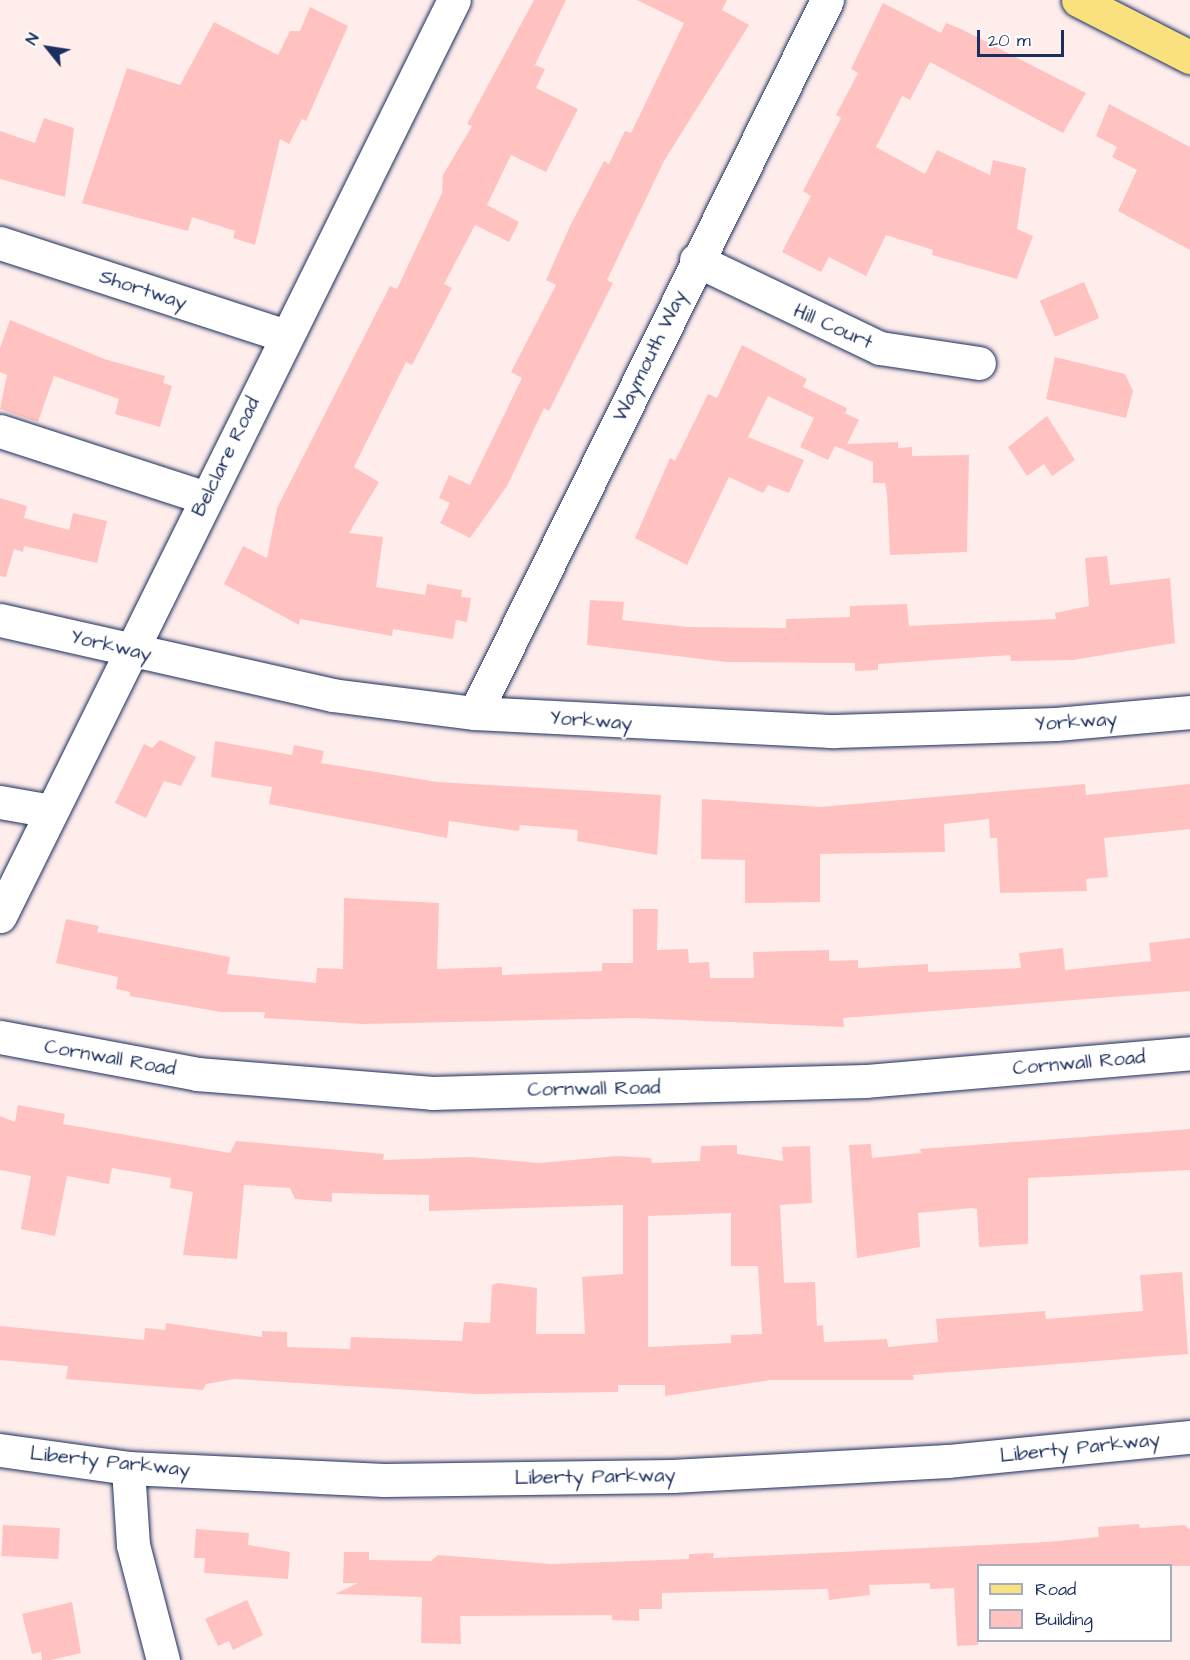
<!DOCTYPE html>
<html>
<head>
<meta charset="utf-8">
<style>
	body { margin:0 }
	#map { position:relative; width:1190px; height:1660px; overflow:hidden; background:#ffedec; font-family:"Architects Daughter",sans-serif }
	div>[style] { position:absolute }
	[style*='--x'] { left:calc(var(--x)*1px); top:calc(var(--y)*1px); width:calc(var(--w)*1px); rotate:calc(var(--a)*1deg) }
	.building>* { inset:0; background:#ffc2c0; transform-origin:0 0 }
	.roads { filter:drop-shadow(0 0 2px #1b2f5e) drop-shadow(0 0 2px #1b2f5e) }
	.minor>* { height:33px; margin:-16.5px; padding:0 16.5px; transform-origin:16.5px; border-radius:16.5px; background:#fff }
	.major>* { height:33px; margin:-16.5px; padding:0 16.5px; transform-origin:16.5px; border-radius:16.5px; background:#fae180 }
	span { translate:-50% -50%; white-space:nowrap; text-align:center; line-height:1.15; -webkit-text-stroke:4.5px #fff; paint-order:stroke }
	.street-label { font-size:20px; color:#1b2f5e }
	.legend { position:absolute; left:977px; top:1564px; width:195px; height:78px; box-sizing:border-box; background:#fff; border:2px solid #a4acbf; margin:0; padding:8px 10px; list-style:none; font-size:18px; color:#1b2f5e }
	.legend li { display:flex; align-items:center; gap:12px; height:30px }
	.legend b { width:30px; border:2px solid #a4acbf }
	.north { position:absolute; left:18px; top:18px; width:60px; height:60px; -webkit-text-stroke:4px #fff; paint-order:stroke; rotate:300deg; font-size:16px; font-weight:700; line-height:24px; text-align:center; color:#1b2f5e }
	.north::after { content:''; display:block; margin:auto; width:21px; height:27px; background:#1b2f5e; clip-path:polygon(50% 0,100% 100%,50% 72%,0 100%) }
	.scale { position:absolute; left:977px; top:30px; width:87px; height:27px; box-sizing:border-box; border:3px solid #1b2f5e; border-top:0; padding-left:8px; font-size:18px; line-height:21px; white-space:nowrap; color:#1b2f5e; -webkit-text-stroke:4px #fff; paint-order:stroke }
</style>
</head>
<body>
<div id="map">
	<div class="building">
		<div style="clip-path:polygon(534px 0,566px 0,535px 65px,545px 69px,536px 88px,578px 109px,546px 172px,511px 155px,487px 205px,519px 222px,509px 242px,475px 225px,444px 284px,452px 288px,412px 365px,406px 362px,354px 467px,379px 482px,349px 533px,383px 537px,376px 587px,425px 595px,427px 584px,462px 590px,461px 597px,471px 598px,467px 622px,456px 620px,453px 639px,393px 629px,392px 636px,300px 619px,299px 625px,224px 584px,243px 546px,267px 558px,277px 508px,390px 286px,397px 289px,442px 193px,443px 175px,472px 126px,467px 124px)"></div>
		<div style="clip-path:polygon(637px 0,727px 0,722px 10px,749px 25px,664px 161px,607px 280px,613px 283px,549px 411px,544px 408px,507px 486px,470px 538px,440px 523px,450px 503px,439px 498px,449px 475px,470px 485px,522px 378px,511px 372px,556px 285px,546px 280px,570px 226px,604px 161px,609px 164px,625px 131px,631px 133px,684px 23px)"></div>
		<div style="clip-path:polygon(883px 3px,941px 33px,946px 23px,961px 29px,1086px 93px,1063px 133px,930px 62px,910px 100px,902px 96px,876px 147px,925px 174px,937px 150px,990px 175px,993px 160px,1026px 168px,1017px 229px,1033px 236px,1017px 279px,932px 255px,933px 250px,886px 235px,866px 276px,829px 257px,821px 272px,782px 252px,811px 196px,803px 191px,841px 118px,836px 115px,858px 73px,851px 69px)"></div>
		<div style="clip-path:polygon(310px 7px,348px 26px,306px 121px,302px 119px,289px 144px,280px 139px,255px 245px,233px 238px,235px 231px,192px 217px,188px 231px,82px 203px,127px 68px,180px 85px,214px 22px,278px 55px,290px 31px,300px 31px)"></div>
		<div style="clip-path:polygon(1109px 104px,1190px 147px,1190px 250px,1118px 211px,1137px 170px,1112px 157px,1117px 147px,1096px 136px)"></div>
		<div style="clip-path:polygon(44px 118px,74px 128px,65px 197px,0 179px,0 131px,35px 143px)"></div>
		<div style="left:1084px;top:282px;width:39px;height:48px;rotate:67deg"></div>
		<div style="clip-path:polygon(10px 320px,104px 359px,165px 376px,163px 383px,172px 386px,160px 427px,115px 414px,119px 399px,54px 376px,38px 422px,0 409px,7px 375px,0 372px,0 348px)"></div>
		<div style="clip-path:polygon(742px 345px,807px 379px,803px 387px,847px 408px,845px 413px,859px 420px,847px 444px,898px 442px,898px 448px,912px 447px,912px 456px,969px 455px,967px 552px,890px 555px,887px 494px,885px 483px,873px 483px,873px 462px,835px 446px,828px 460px,800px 447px,814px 418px,768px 396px,748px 437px,804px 460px,789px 493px,768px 485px,763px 493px,729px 477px,687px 565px,635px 538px,670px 458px,675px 461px,708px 394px,717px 398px)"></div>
		<div style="clip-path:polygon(1055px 357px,1125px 374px,1133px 391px,1126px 418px,1046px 399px)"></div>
		<div style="clip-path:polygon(1047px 416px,1075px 460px,1052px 476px,1044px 464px,1027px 476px,1008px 447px)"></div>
		<div style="clip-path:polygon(0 498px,27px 506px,24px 518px,69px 530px,73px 513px,107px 521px,97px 563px,24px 546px,23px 552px,14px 549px,6px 577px,0 576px)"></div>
		<div style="clip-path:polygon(1107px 556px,1110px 585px,1170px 578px,1175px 643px,1073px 660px,1011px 661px,1010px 655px,878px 664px,878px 670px,855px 671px,855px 663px,726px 662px,587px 645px,590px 600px,624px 602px,622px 620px,688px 627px,786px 628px,786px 619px,850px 617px,850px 606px,907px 604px,909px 626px,1056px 619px,1055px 613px,1089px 606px,1085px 558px)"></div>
		<div style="clip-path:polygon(160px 740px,196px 757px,181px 786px,164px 781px,146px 818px,115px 803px,144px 744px,152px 748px)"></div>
		<div style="clip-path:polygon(215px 741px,292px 755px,294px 745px,324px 751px,321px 763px,437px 782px,661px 795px,657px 855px,577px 841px,578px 830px,520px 825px,519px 831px,449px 821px,447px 838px,269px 804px,272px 787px,211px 777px)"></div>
		<div style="clip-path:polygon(1085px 784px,1086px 795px,1190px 784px,1190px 829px,1104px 838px,1108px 877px,1086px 879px,1087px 891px,1000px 893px,997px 838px,990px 838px,989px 819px,944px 824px,945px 852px,820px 854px,820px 902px,745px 903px,745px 860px,701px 859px,702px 799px,820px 807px)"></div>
		<div style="clip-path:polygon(344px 898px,439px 903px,437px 969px,502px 967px,502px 975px,602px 971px,602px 963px,633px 963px,633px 909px,658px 909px,657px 950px,688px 949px,689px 963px,709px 962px,710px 978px,754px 978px,753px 952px,829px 950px,829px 961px,858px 960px,858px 968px,928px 964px,928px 972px,1021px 968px,1019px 953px,1063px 948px,1065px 970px,1151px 961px,1149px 943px,1190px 938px,1190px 991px,843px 1018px,844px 1027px,634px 1018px,363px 1024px,264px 1018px,265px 1012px,221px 1012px,130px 996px,130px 992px,116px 989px,118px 977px,56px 963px,66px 919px,99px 926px,97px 932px,230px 957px,227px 974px,316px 983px,317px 968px,343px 969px)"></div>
		<div style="clip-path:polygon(evenodd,18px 1105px,65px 1114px,63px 1124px,230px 1153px,236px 1141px,384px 1154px,383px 1160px,471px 1157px,539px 1163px,618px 1156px,651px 1158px,652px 1163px,700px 1161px,701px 1146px,737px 1145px,737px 1154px,783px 1161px,782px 1147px,810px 1146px,812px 1203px,780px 1205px,784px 1283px,815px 1282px,817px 1326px,823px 1325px,824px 1342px,887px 1339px,888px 1347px,938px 1342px,936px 1319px,1045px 1311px,1046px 1319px,1143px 1311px,1140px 1275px,1182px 1272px,1188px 1354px,913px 1375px,914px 1380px,770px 1380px,665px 1396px,665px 1385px,618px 1385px,618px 1392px,476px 1394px,235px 1379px,206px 1384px,203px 1390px,66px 1379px,68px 1366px,0 1360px,0 1326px,144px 1340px,145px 1328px,165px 1330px,166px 1323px,262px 1337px,262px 1331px,287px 1332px,287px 1347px,350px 1349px,351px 1337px,462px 1341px,464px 1322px,490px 1323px,492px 1285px,498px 1283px,537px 1288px,536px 1334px,585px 1334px,582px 1277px,623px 1274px,623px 1205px,429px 1211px,429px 1195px,332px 1193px,332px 1202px,295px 1199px,290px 1188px,244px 1185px,237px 1259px,183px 1255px,193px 1192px,170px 1188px,171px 1178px,112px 1168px,109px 1184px,67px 1176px,55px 1236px,21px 1229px,31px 1176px,0 1170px,0 1116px,15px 1122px,18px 1105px,731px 1213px,731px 1266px,758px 1266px,762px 1334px,731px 1335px,731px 1343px,648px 1347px,648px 1216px,731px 1213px)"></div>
		<div style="clip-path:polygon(1190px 1129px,1190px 1170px,1028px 1178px,1028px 1244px,979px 1247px,977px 1209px,972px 1208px,918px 1213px,920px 1247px,857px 1258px,849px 1145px,871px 1144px,872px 1158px,921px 1153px,920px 1149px)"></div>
		<div style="clip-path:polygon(1139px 1524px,1140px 1528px,1185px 1525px,1190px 1530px,1190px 1566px,978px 1566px,978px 1645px,957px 1646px,954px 1588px,930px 1589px,930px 1583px,869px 1585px,870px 1595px,829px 1600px,828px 1589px,662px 1593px,662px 1609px,639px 1609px,639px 1621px,612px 1620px,612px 1615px,460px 1616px,461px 1644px,421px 1643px,422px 1597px,335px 1594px,358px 1583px,343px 1583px,344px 1552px,369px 1552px,369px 1560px,431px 1561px,438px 1555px,551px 1564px,689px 1559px,689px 1554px,714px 1553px,713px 1558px,1048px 1542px,1099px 1537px,1098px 1527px)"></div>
		<div style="left:3px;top:1525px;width:57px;height:31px;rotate:3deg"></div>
		<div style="clip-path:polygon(196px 1529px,249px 1533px,248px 1545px,290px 1552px,288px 1579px,204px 1573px,205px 1558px,194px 1558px)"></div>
		<div style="clip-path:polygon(247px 1600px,263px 1635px,233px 1650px,229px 1641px,218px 1646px,205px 1619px)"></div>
		<div style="clip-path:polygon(72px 1602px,81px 1653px,51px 1660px,42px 1660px,41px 1652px,32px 1654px,22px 1614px)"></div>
	</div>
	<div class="roads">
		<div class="minor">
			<div style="--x:0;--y:243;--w:301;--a:18"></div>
			<div style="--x:696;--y:260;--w:204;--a:25.6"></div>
			<div style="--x:880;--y:348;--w:100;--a:8.6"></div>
			<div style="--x:0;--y:431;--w:217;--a:18"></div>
			<div style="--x:0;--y:620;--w:340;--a:12.7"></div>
			<div style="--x:332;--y:695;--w:144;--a:7.2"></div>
			<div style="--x:475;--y:713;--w:360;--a:2.9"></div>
			<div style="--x:835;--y:731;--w:221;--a:-1.8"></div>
			<div style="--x:1056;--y:724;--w:135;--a:-5.1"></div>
			<div style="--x:475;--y:713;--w:795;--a:-63.72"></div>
			<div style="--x:0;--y:802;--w:52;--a:10"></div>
			<div style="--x:0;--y:916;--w:1022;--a:-63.64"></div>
			<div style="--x:0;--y:1037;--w:200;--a:10.6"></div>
			<div style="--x:197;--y:1074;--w:236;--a:4.6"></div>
			<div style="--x:432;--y:1093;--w:434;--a:-1.6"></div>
			<div style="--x:866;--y:1081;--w:325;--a:-4.9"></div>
			<div style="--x:0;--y:1450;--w:129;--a:8"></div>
			<div style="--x:128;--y:1468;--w:256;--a:2.7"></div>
			<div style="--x:384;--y:1480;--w:288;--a:-0.8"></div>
			<div style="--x:672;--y:1476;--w:276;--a:-3.1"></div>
			<div style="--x:948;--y:1461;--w:243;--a:-5.7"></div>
			<div style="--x:128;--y:1468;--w:77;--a:86.3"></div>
			<div style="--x:133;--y:1545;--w:119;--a:75.4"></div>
		</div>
		<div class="major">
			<div style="--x:1078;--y:0;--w:126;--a:27"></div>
		</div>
	</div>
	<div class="street-label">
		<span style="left:143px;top:290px;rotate:18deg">Shortway</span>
		<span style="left:833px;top:327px;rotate:24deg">Hill Court</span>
		<span style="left:650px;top:356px;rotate:-64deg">Waymouth Way</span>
		<span style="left:226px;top:457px;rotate:-64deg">Belclare Road</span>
		<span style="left:111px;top:646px;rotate:13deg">Yorkway</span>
		<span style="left:591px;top:721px;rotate:4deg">Yorkway</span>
		<span style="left:1076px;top:722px;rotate:-4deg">Yorkway</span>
		<span style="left:110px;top:1058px;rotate:10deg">Cornwall Road</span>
		<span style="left:1079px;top:1063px;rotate:-5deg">Cornwall Road</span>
		<span style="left:594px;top:1089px;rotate:-1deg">Cornwall Road</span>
		<span style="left:1080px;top:1448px;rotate:-6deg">Liberty Parkway</span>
		<span style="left:110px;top:1462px;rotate:6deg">Liberty Parkway</span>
		<span style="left:595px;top:1477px;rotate:-1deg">Liberty Parkway</span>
	</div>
	<ul class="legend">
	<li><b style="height:8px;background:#fae180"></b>Road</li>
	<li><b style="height:16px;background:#ffc2c0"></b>Building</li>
	</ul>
	<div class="north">N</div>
	<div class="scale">20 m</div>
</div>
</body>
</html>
